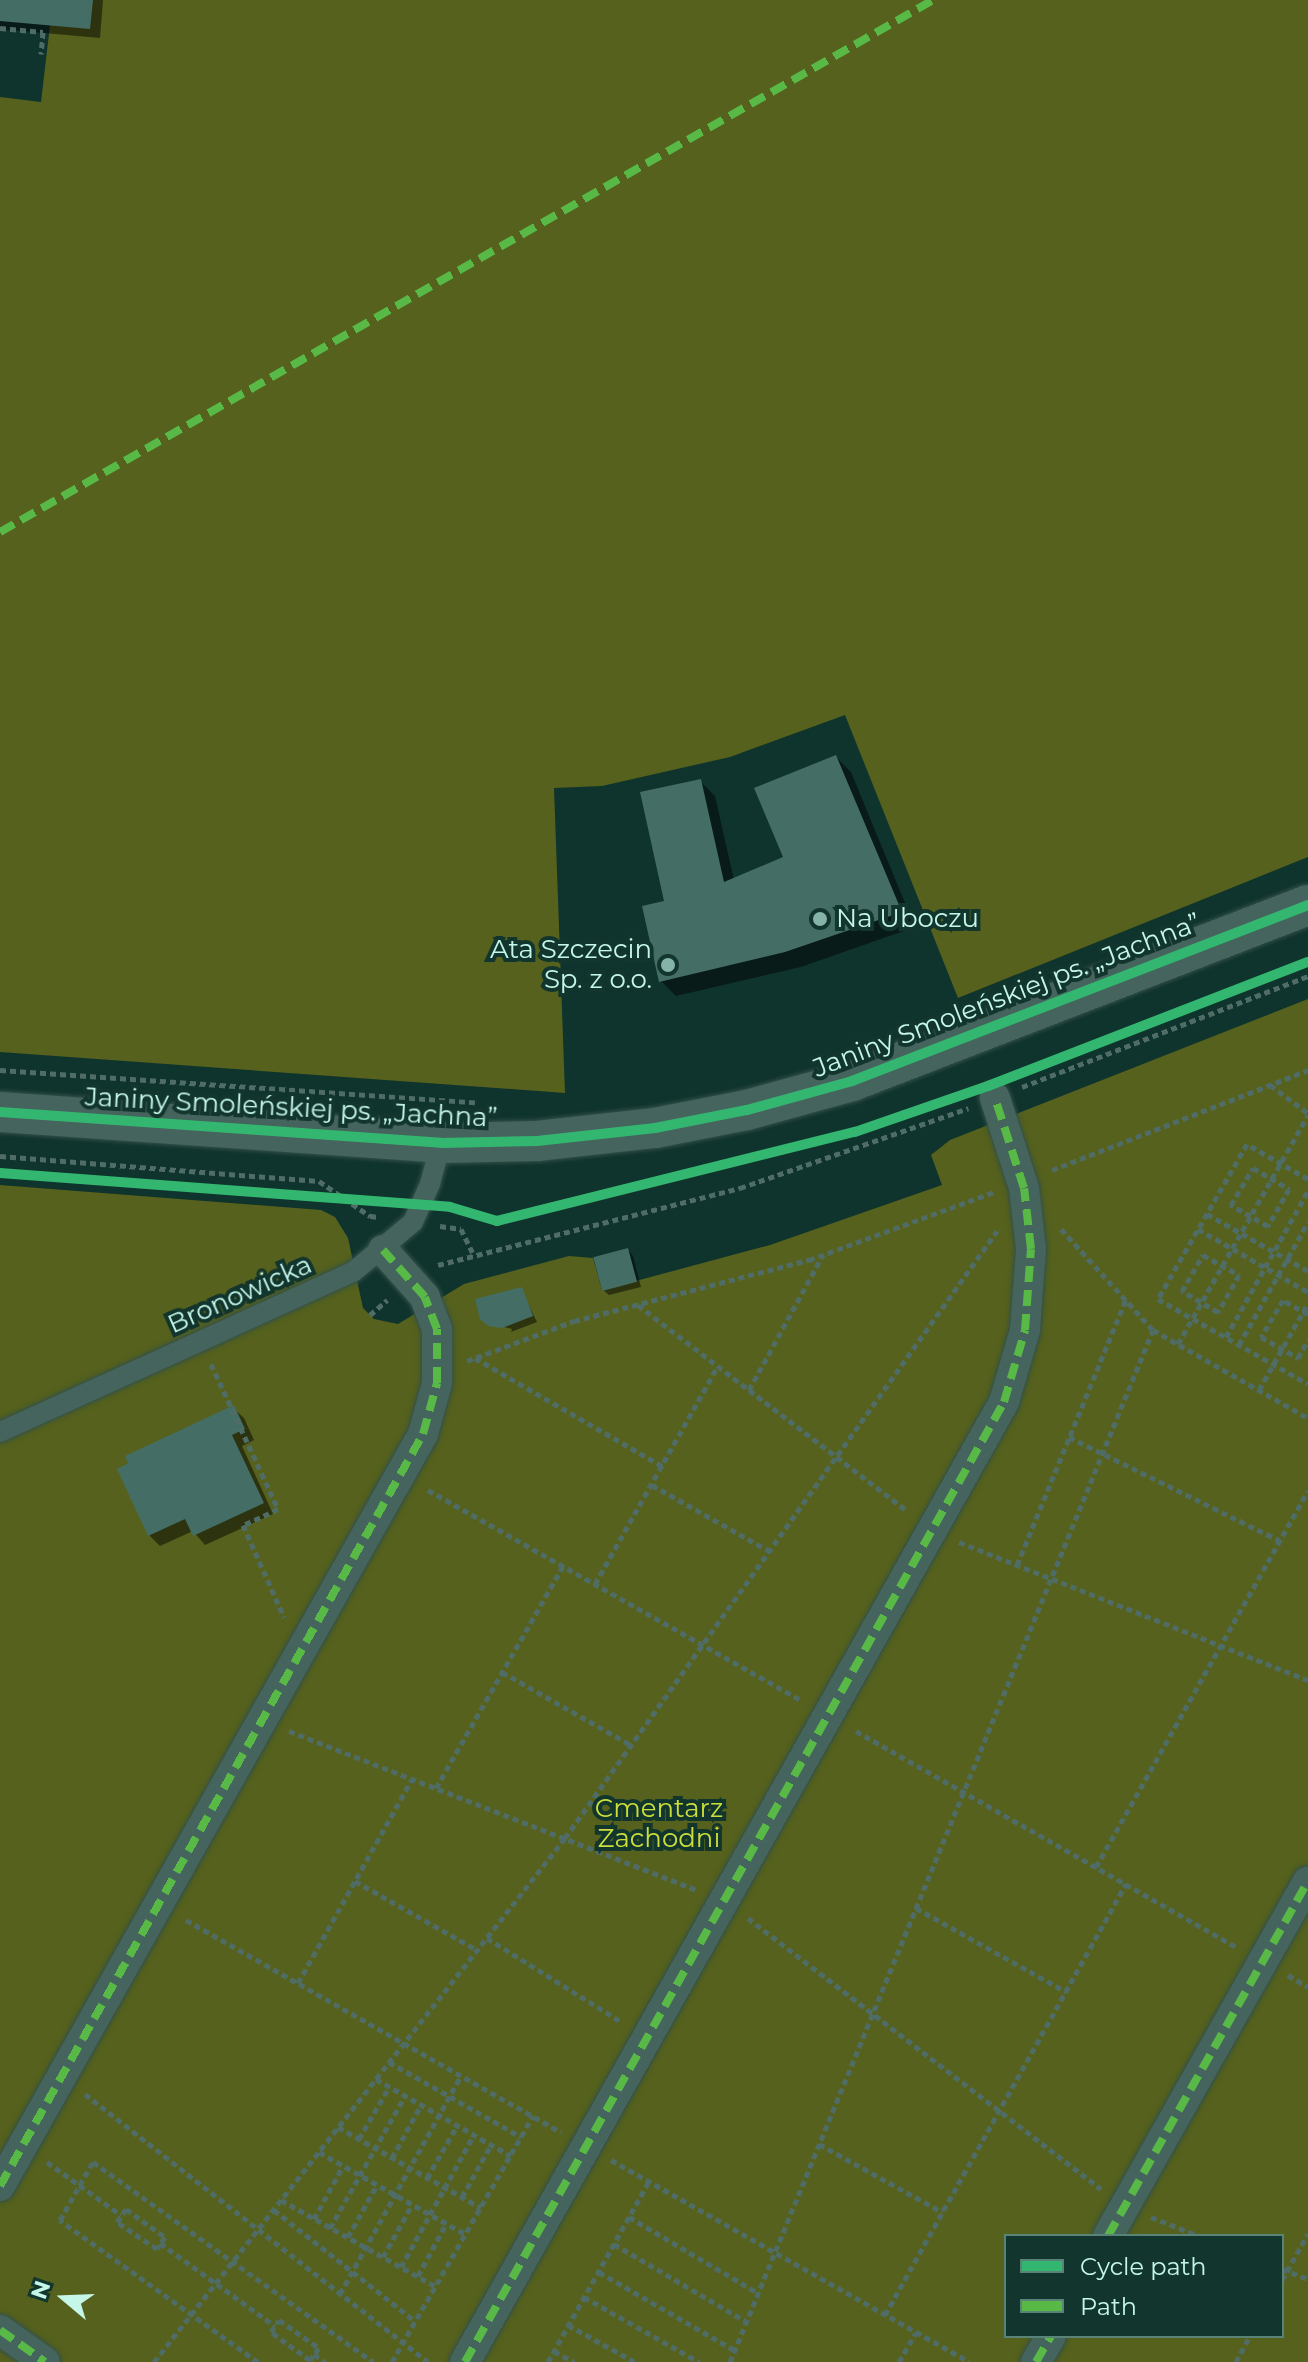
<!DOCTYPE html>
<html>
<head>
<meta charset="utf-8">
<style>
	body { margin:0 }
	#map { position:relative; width:1308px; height:2362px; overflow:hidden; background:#0f342d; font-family:Montserrat,sans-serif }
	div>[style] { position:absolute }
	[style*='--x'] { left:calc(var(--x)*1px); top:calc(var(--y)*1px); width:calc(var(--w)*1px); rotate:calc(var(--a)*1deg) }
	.green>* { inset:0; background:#55611c }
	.shadow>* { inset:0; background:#0007 }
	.building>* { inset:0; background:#446e65; transform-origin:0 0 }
	.path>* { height:5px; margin-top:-2.5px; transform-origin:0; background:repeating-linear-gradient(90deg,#506c66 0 6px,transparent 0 10px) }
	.roads { filter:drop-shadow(0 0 2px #335049) drop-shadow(0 0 2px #335049) }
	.service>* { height:20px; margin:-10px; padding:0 10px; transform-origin:10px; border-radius:10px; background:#45645d }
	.pedestrian>* { height:30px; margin:-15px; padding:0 15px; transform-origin:15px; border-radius:15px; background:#45645d }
	.minor>* { height:40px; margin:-20px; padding:0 20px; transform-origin:20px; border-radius:20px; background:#45645d }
	.quiet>* { height:8px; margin-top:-4px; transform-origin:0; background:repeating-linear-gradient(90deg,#58b947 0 16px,transparent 0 24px) }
	.cycleway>* { height:10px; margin:-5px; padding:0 5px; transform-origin:5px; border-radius:5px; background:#33b770 }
	.dots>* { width:22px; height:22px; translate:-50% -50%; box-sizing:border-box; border:4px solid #12352d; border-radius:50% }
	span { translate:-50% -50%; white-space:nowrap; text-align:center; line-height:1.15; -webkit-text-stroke:8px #12352d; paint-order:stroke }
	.poi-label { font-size:26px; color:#c5f7e9 }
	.left { translate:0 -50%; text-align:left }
	.right { translate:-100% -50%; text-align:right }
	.street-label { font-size:26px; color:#c5f7e9 }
	.park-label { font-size:26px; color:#ccde3a }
	.legend { position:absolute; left:1004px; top:2234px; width:280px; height:104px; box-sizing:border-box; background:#12352d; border:2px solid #5a8378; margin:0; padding:10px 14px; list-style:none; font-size:24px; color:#c5f7e9 }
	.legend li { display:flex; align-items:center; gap:16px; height:40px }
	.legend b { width:40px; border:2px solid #5a8378 }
	.north { position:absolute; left:24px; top:2258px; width:80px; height:80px; -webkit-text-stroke:6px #12352d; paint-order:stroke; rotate:289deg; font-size:22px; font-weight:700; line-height:32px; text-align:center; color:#c5f7e9 }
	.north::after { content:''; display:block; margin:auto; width:28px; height:36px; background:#c5f7e9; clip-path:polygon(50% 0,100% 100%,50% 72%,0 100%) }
</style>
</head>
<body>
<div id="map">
	<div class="green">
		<div style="clip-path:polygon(93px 0,1308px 0,1308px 857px,958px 998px,845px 715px,730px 757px,602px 786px,554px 788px,565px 1093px,0 1052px,0 97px,41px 102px,50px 25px)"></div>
		<div style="clip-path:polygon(evenodd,1308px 999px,1308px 2362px,0 2362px,0 1185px,321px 1210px,335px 1217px,348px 1238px,363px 1308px,374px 1319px,398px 1324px,464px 1284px,569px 1256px,593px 1258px,602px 1290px,770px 1245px,942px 1185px,931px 1155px,950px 1140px,1308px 999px,1006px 2236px,1282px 2236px,1282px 2336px,1006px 2336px,1006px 2236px)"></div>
	</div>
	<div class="shadow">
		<div style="clip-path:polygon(0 0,103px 0,100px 38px,0 29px)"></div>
		<div style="clip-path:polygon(836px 757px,851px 772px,915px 927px,801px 967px,676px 996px,661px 981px,667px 903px,700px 781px,715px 796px,734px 880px,786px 858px)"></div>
		<div style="clip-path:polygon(628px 1250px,633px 1256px,641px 1287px,609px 1295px,603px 1290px)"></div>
		<div style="clip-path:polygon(521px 1290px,537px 1322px,511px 1332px,512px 1329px,486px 1322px)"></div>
		<div style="clip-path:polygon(233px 1408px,244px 1418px,254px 1440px,242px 1446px,273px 1514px,205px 1545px,193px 1531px,160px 1546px,149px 1535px)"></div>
	</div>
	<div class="building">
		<div style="clip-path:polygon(0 0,93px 0,90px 29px,0 21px)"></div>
		<div style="clip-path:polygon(836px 755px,902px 912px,785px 952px,659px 982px,642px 906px,664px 901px,640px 792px,701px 779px,724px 882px,783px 857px,754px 788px)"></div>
		<div style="left:628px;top:1248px;width:35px;height:36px;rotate:75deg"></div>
		<div style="clip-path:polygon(522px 1287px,533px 1316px,502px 1328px,488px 1326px,480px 1319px,475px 1299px)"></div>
		<div style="clip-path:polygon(234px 1405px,245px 1429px,232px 1435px,264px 1503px,193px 1536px,185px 1519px,148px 1536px,117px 1469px,128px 1463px,125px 1456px)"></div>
	</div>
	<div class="path">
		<div style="--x:0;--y:28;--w:43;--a:5.3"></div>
		<div style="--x:43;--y:32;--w:22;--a:95"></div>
		<div style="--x:0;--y:1070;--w:476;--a:3.9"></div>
		<div style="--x:1270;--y:1085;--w:47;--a:36.4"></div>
		<div style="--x:1022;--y:1087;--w:307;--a:-21.2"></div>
		<div style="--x:0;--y:1156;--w:320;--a:4.5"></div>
		<div style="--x:319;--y:1181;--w:62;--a:34.5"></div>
		<div style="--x:370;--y:1216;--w:9;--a:6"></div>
		<div style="--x:1253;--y:1168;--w:42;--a:30.3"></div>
		<div style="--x:1289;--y:1189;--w:43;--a:119.6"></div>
		<div style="--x:1268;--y:1226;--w:43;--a:-150.4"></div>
		<div style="--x:1231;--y:1205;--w:43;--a:-59.3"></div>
		<div style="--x:1052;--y:1170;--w:275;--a:-21.3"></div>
		<div style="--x:1308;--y:1179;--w:70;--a:-150.2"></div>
		<div style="--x:1247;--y:1144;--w:179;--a:119.9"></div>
		<div style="--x:1158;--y:1299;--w:172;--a:29.5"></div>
		<div style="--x:1207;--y:1214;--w:116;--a:29.4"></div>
		<div style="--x:440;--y:1226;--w:21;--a:8"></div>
		<div style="--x:461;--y:1229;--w:28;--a:64"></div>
		<div style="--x:1061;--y:1229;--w:137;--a:47.7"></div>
		<div style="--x:1153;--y:1330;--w:178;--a:29.6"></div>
		<div style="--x:1198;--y:1229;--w:127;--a:29.8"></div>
		<div style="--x:1203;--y:1255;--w:41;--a:29.1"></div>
		<div style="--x:1239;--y:1275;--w:43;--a:119.6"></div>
		<div style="--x:1218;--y:1312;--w:42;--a:-149.7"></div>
		<div style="--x:1182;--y:1291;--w:42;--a:-59.7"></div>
		<div style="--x:438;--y:1265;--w:312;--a:-14.3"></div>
		<div style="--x:740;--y:1188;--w:242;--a:-19.3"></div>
		<div style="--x:638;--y:1305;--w:339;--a:37.4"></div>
		<div style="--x:1308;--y:1314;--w:29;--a:-151"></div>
		<div style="--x:1283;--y:1300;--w:43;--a:120.7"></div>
		<div style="--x:1261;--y:1337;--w:43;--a:29.6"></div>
		<div style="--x:1298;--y:1358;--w:21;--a:-61"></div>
		<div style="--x:370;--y:1315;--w:23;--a:-41"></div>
		<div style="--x:1226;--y:1337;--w:167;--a:-60.7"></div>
		<div style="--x:1178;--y:1344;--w:263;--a:-60.4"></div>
		<div style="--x:1239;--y:1345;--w:141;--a:-60.7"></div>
		<div style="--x:475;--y:1358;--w:216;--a:30"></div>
		<div style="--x:467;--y:1361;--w:114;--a:-20.5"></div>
		<div style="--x:574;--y:1321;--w:243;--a:-14.6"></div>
		<div style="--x:809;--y:1260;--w:197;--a:-20.2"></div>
		<div style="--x:211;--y:1364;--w:160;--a:65.2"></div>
		<div style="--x:278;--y:1509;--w:38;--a:155"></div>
		<div style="--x:243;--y:1525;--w:101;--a:66"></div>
		<div style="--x:749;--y:1390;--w:154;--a:-61.3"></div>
		<div style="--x:1259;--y:1390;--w:100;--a:-60.6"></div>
		<div style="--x:1069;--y:1437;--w:235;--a:26.2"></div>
		<div style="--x:652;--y:1485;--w:134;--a:29.4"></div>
		<div style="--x:428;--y:1490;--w:429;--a:29.4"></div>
		<div style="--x:959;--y:1542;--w:375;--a:21.6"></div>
		<div style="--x:1017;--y:1565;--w:287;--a:-67.7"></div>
		<div style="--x:595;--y:1584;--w:250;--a:-60.6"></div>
		<div style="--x:502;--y:1672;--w:148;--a:29.5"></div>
		<div style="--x:289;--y:1731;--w:438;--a:21.3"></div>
		<div style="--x:856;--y:1731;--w:438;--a:29.6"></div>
		<div style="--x:436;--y:1788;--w:256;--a:-60.2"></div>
		<div style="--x:1096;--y:1867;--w:432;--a:-60.6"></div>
		<div style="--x:355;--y:1881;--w:140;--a:29.5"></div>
		<div style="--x:916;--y:1908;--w:172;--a:29.2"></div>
		<div style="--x:748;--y:1918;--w:445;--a:37.5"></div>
		<div style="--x:186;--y:1920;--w:431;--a:29.5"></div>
		<div style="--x:487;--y:1938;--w:157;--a:32"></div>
		<div style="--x:1288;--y:1975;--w:23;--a:31"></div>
		<div style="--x:298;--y:1983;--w:234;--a:-60.8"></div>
		<div style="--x:389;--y:2062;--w:152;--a:29.6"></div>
		<div style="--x:376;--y:2079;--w:155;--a:29.7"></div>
		<div style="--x:85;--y:2094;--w:435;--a:38"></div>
		<div style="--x:338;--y:2127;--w:164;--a:29.5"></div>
		<div style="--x:359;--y:2139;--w:60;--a:-60"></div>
		<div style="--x:819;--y:2144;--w:141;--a:28.9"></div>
		<div style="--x:319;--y:2152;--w:167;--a:29.3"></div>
		<div style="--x:392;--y:2158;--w:60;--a:-61.3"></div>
		<div style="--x:611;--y:2160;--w:411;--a:29.4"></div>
		<div style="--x:47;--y:2162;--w:91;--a:35.6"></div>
		<div style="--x:427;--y:2178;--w:60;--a:-60"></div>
		<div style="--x:462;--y:2197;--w:60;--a:-60.9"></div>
		<div style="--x:281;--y:2200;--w:176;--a:29.2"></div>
		<div style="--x:126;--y:2209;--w:48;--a:35.7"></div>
		<div style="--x:165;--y:2237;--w:14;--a:124"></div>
		<div style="--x:157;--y:2249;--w:48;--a:-146"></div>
		<div style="--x:117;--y:2222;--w:16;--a:-55"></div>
		<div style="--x:274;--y:2210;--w:179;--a:38.2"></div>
		<div style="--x:629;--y:2217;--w:150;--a:30.5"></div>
		<div style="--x:1151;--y:2217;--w:52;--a:21.6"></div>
		<div style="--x:314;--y:2219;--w:60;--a:-61.3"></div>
		<div style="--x:330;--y:2228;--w:152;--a:-60.4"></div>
		<div style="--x:348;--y:2237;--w:60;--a:-60.9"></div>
		<div style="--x:160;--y:2243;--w:142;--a:35.8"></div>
		<div style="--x:614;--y:2244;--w:154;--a:30.4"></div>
		<div style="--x:383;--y:2257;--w:60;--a:-60.9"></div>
		<div style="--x:401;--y:2267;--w:151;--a:-61.1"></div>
		<div style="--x:1282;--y:2269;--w:28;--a:21"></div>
		<div style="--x:599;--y:2272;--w:156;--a:30"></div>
		<div style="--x:418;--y:2276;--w:59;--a:-61.7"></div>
		<div style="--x:1282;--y:2280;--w:53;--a:-60.5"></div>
		<div style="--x:340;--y:2294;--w:249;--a:-61"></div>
		<div style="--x:584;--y:2297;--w:132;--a:29.5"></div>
		<div style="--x:885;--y:2315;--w:494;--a:-60.8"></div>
		<div style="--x:279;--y:2320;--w:49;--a:35"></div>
		<div style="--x:319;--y:2348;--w:15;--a:127"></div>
		<div style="--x:310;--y:2360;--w:48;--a:-144.3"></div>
		<div style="--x:271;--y:2332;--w:14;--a:-56"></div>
		<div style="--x:568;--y:2325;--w:77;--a:28.9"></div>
		<div style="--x:554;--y:2351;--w:23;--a:29"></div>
		<div style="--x:314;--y:2354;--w:14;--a:36"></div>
		<div style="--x:154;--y:2362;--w:666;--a:-51.89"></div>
		<div style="--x:565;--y:1838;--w:745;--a:-54.56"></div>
		<div style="--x:258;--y:2362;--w:244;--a:-144.4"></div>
		<div style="--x:60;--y:2220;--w:67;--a:-60.4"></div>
		<div style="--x:93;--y:2162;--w:344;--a:35.5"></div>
		<div style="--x:392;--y:2362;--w:284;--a:-60.2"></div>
		<div style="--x:548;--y:2362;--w:207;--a:-60.8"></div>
		<div style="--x:730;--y:2362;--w:1115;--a:-67.71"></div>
		<div style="--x:899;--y:2362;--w:34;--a:-60"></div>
		<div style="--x:1236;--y:2362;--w:30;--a:-62"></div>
	</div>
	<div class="roads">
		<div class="service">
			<div style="--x:0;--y:1432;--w:388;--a:-24.4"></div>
			<div style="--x:353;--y:1272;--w:78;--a:-39.8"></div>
			<div style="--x:413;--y:1222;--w:42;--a:-65.9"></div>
			<div style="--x:430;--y:1184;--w:42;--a:-75"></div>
		</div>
		<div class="pedestrian">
			<div style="--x:0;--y:2186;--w:863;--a:-60.64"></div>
			<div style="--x:423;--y:1434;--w:53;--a:-74.6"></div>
			<div style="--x:437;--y:1383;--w:54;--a:-90"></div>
			<div style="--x:437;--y:1329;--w:34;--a:-111"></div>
			<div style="--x:425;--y:1297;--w:63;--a:-131.8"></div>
			<div style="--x:1108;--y:2236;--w:407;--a:-60.6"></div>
			<div style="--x:0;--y:2330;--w:55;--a:35.4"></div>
			<div style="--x:465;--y:2362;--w:1101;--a:-60.69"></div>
			<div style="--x:1004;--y:1402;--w:75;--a:-73.7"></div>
			<div style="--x:1025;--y:1330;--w:81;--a:-85.8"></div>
			<div style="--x:1031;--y:1249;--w:61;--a:-96.5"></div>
			<div style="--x:1024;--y:1188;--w:95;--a:-107.9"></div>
			<div style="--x:1036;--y:2362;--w:30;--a:-60"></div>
		</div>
		<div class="minor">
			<div style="--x:0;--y:1112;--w:442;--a:4"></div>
			<div style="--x:441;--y:1143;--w:96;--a:-1.2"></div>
			<div style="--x:537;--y:1141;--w:119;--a:-6.3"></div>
			<div style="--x:655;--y:1128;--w:94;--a:-11.1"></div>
			<div style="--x:747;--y:1110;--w:109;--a:-15.4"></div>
			<div style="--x:852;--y:1081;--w:489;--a:-21.1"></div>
		</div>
	</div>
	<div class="quiet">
		<div style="--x:0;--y:532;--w:1074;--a:-29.69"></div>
		<div style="--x:0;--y:2186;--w:863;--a:-60.64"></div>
		<div style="--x:423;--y:1434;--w:53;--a:-74.6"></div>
		<div style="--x:437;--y:1383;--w:54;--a:-90"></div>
		<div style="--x:437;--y:1329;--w:34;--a:-111"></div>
		<div style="--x:425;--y:1297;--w:63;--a:-131.8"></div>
		<div style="--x:1108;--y:2236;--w:407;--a:-60.6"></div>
		<div style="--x:0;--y:2330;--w:55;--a:35.4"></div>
		<div style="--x:465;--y:2362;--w:1101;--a:-60.69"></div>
		<div style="--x:1004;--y:1402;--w:75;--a:-73.7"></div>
		<div style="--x:1025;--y:1330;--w:81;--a:-85.8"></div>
		<div style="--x:1031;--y:1249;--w:61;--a:-96.5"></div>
		<div style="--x:1024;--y:1188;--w:95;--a:-107.9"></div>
		<div style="--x:1036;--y:2362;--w:30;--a:-60"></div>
	</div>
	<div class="cycleway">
		<div style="--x:0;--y:1112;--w:442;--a:4"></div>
		<div style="--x:441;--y:1143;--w:96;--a:-1.2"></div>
		<div style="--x:537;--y:1141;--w:119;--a:-6.3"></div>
		<div style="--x:655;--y:1128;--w:94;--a:-11.1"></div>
		<div style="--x:747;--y:1110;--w:109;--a:-15.4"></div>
		<div style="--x:852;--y:1081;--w:489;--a:-21.1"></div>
		<div style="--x:0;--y:1173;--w:451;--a:4.3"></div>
		<div style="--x:450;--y:1207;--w:49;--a:16.6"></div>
		<div style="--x:497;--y:1221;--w:369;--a:-14"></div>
		<div style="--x:855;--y:1132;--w:141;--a:-19.1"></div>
		<div style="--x:988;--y:1086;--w:343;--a:-21.2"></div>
	</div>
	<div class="dots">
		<div style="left:820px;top:919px;background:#85b3a7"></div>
		<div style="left:668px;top:965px;background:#85b3a7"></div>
	</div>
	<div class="poi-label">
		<span class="left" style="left:836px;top:919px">Na Uboczu</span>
		<span class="right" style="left:652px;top:965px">Ata Szczecin<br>Sp. z o.o.</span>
	</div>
	<div class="street-label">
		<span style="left:1007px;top:996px;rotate:-21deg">Janiny Smoleńskiej ps. „Jachna”</span>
		<span style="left:291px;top:1108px;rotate:3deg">Janiny Smoleńskiej ps. „Jachna”</span>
		<span style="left:240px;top:1295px;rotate:-24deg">Bronowicka</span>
	</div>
	<div class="park-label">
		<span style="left:659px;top:1824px">Cmentarz<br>Zachodni</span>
	</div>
	<ul class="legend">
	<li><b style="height:10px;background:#33b770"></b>Cycle path</li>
	<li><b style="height:10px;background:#58b947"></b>Path</li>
	</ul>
	<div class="north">N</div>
</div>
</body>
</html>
